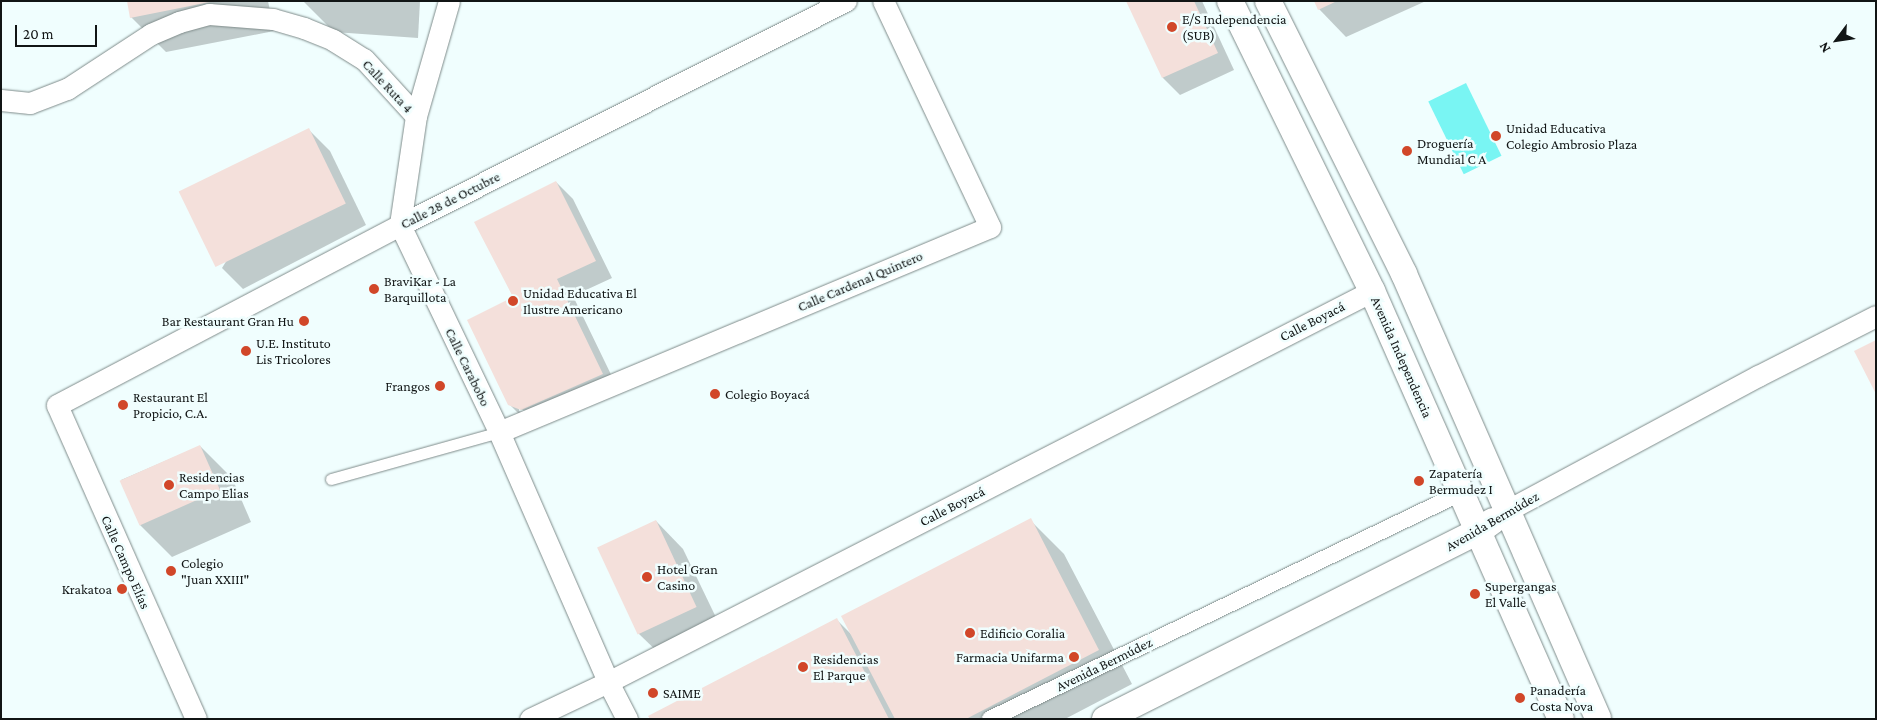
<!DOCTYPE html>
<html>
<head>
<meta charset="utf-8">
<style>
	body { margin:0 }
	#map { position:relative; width:1877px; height:720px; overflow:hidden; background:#f0fefe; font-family:"Crimson Pro",serif }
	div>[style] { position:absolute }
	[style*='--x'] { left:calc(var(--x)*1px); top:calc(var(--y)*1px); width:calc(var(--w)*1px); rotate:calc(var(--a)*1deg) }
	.green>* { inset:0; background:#79f5f3; transform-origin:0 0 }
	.shadow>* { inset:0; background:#0003 }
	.building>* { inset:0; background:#f4e0db; transform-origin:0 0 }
	.roads { filter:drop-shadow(0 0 1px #7e8b8a) drop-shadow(0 0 1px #7e8b8a) }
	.service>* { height:11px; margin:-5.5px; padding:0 5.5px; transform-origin:5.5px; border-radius:5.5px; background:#fff }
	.pedestrian>* { height:16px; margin:-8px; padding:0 8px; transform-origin:8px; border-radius:8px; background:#fff }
	.minor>* { height:21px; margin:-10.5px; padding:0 10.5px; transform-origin:10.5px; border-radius:10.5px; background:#fff }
	.tertiary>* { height:26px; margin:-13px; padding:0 13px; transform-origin:13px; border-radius:13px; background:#fff }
	.dots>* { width:14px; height:14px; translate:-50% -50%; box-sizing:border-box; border:2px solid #f0fefe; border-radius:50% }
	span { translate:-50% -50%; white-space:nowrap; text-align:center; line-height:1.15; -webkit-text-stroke:5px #f0fefe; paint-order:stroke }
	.poi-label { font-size:14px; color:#111515 }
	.left { translate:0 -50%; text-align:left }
	.right { translate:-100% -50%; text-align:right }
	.street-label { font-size:14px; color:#111515 }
	.frame { position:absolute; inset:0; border:2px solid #111515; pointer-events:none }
	.north { position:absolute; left:1812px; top:15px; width:50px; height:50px; -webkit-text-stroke:4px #f0fefe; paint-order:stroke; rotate:239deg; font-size:14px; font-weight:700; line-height:20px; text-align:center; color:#111515 }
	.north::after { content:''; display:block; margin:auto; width:18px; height:22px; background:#111515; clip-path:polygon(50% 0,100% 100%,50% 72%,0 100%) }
	.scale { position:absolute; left:15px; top:25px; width:82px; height:22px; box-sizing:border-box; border:2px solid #111515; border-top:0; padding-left:6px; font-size:15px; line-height:18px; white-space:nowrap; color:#111515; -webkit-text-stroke:4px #f0fefe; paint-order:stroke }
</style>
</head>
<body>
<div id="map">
	<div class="green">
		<div style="left:1466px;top:83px;width:81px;height:42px;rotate:64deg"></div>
	</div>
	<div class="shadow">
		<div style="clip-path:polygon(128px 1px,268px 1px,274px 31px,166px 52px,131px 17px)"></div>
		<div style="clip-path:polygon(303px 1px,420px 1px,418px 38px,334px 32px)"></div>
		<div style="clip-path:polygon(1128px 1px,1202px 1px,1234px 70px,1180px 95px,1163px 78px)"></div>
		<div style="clip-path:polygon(1315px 1px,1426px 1px,1346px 37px,1319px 9px)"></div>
		<div style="clip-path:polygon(309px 130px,330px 151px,366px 225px,243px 289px,222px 268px)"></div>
		<div style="clip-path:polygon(evenodd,556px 182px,573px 199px,612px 278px,573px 296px,619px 391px,527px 422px,509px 404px,514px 298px,556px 182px,519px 408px,527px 412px,526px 414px,519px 411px,519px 408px)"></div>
		<div style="clip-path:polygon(200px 446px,232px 478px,251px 522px,172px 557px,140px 525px,121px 480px)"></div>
		<div style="clip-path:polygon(1030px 520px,1064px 554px,1132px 684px,1065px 719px,651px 719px,837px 620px,851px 634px)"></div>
		<div style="clip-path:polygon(656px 521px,683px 549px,724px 634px,667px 661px,639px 634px,599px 548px)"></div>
	</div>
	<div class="building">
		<div style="clip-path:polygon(127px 1px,210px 1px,210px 2px,130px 18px)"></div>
		<div style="clip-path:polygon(1126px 1px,1194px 1px,1218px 53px,1162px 78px)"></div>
		<div style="clip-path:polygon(1314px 1px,1337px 1px,1318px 10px)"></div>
		<div style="left:309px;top:128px;width:84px;height:145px;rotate:64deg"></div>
		<div style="clip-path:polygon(556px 181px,596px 261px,557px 279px,603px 374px,521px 410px,508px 405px,467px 320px,513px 297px,474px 222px)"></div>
		<div style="clip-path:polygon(1876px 340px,1876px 394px,1854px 351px)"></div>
		<div style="left:200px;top:445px;width:49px;height:88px;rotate:66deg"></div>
		<div style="clip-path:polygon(1031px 518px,1099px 650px,966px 719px,895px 719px,841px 616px)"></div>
		<div style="left:656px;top:520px;width:96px;height:65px;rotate:65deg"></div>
		<div style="clip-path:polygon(837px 618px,889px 719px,650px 719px,648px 716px)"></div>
	</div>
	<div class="roads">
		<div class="service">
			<div style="--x:331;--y:479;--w:174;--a:-15.6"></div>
		</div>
		<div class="pedestrian">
			<div style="--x:990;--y:719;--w:525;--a:-25.64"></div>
		</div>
		<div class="minor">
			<div style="--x:449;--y:1;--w:120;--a:106"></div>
			<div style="--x:416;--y:116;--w:110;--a:98.4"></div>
			<div style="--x:400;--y:225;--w:229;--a:64.4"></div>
			<div style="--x:499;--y:432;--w:273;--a:66.4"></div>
			<div style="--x:608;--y:682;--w:42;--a:62.8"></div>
			<div style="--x:1;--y:100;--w:29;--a:6"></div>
			<div style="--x:30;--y:103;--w:40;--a:-21"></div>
			<div style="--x:67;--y:89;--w:100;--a:-33.2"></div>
			<div style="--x:151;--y:34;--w:30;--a:-23"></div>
			<div style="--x:179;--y:22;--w:31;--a:-15"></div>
			<div style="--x:209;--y:14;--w:64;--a:4.5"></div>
			<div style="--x:273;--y:19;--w:32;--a:16"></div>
			<div style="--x:304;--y:28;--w:31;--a:22"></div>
			<div style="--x:333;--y:40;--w:36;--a:32"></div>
			<div style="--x:364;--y:59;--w:77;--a:47.6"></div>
			<div style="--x:499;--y:432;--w:532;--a:-22.66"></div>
			<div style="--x:990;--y:227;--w:250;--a:-115.3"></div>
			<div style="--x:1508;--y:510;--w:284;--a:-28.2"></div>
			<div style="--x:1758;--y:376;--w:132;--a:-27"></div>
			<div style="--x:196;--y:719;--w:343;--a:-113.9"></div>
			<div style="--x:57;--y:405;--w:387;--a:-27.7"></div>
			<div style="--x:400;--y:225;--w:499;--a:-26.7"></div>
			<div style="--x:530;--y:719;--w:86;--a:-25.4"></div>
			<div style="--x:608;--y:682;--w:858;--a:-27.1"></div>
		</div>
		<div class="tertiary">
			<div style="--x:1230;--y:1;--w:323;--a:63.9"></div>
			<div style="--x:1372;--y:291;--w:468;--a:66.2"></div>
			<div style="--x:1268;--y:1;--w:305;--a:63.5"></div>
			<div style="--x:1404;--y:274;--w:485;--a:66.4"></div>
			<div style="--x:1105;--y:719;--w:419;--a:-26.7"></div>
			<div style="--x:1479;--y:531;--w:17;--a:-36"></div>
		</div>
	</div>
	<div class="dots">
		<div style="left:1172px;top:27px;background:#d14729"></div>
		<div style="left:1496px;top:136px;background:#d14729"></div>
		<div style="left:1407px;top:151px;background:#d14729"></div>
		<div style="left:374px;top:289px;background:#d14729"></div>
		<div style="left:513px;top:301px;background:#d14729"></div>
		<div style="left:304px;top:321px;background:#d14729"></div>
		<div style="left:246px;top:351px;background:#d14729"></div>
		<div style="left:440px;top:386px;background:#d14729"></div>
		<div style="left:715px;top:394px;background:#d14729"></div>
		<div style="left:123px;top:405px;background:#d14729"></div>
		<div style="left:1419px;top:481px;background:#d14729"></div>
		<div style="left:169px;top:485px;background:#d14729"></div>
		<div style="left:171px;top:571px;background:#d14729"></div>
		<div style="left:647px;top:577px;background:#d14729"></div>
		<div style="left:122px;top:589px;background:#d14729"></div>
		<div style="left:1475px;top:594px;background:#d14729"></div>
		<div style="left:970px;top:633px;background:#d14729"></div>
		<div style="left:1074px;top:657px;background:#d14729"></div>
		<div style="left:803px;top:667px;background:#d14729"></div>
		<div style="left:653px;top:693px;background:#d14729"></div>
		<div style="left:1520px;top:698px;background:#d14729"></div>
	</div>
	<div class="poi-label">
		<span class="left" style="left:1182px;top:27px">E/S Independencia<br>(SUB)</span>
		<span class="left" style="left:1506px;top:136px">Unidad Educativa<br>Colegio Ambrosio Plaza</span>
		<span class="left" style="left:1417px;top:151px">Droguería<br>Mundial C A</span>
		<span class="left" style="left:384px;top:289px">BraviKar - La<br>Barquillota</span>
		<span class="left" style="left:523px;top:301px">Unidad Educativa El<br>Ilustre Americano</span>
		<span class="right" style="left:294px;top:321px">Bar Restaurant Gran Hu</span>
		<span class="left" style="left:256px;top:351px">U.E. Instituto<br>Lis Tricolores</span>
		<span class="right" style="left:430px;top:386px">Frangos</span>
		<span class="left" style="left:725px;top:394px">Colegio Boyacá</span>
		<span class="left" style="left:133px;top:405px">Restaurant El<br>Propicio, C.A.</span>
		<span class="left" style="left:1429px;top:481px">Zapatería<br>Bermudez I</span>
		<span class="left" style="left:179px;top:485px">Residencias<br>Campo Elias</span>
		<span class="left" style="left:181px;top:571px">Colegio<br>"Juan XXIII"</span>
		<span class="left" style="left:657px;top:577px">Hotel Gran<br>Casino</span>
		<span class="left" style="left:1485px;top:594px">Supergangas<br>El Valle</span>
		<span class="right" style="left:112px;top:589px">Krakatoa</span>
		<span class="left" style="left:980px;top:633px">Edificio Coralia</span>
		<span class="right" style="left:1064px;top:657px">Farmacia Unifarma</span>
		<span class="left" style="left:813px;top:667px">Residencias<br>El Parque</span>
		<span class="left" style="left:1530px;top:698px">Panadería<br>Costa Nova</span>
		<span class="left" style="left:663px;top:693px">SAIME</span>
	</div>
	<div class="street-label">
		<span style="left:388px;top:86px;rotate:47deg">Calle Ruta 4</span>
		<span style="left:450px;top:200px;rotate:-27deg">Calle 28 de Octubre</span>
		<span style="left:860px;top:281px;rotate:-23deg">Calle Cardenal Quintero</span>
		<span style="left:1312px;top:321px;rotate:-27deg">Calle Boyacá</span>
		<span style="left:1402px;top:357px;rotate:66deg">Avenida Independencia</span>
		<span style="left:468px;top:367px;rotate:64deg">Calle Carabobo</span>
		<span style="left:952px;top:506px;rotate:-27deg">Calle Boyacá</span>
		<span style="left:1492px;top:521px;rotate:-30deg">Avenida Bermúdez</span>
		<span style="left:126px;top:562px;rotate:66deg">Calle Campo Elías</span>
		<span style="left:1104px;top:664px;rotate:-26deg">Avenida Bermúdez</span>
	</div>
	<div class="frame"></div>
	<div class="north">N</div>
	<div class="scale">20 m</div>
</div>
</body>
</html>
